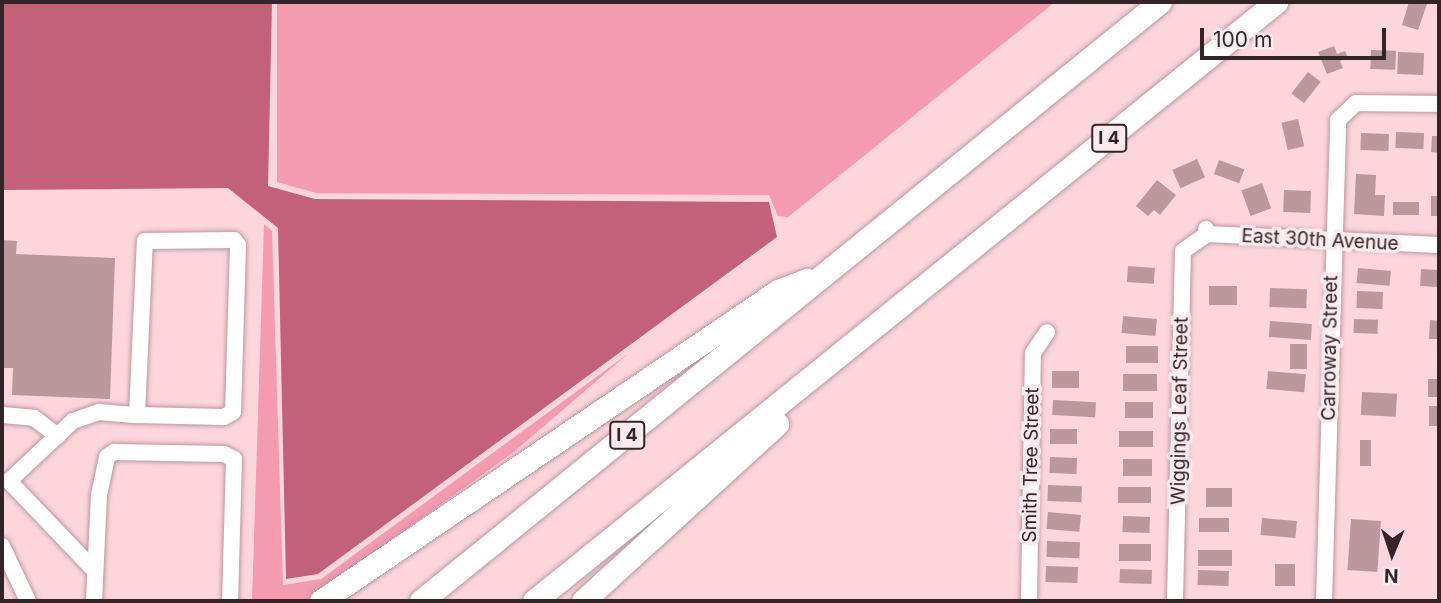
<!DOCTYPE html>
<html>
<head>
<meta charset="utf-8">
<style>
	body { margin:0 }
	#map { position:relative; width:1441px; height:603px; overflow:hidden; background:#fdd6dd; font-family:Inter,sans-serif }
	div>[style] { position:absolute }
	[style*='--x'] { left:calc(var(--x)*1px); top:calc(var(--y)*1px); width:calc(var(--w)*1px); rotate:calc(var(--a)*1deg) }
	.green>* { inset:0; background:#f49baf }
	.water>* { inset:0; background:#c3607a }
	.building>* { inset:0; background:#bb979e; transform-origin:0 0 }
	.roads { filter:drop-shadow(0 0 2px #bc979e) drop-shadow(0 0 2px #bc979e) }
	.minor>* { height:16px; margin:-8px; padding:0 8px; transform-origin:8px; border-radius:8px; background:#fff }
	.highway>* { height:23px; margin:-11.5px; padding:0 11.5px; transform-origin:11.5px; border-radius:11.5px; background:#fff }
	span { translate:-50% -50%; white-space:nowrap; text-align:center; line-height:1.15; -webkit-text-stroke:7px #faeaed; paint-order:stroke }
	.shield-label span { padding:2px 5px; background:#faeaed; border:2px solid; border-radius:5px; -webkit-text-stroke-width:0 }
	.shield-label { font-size:18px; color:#332527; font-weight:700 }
	.street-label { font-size:19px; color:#332527 }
	.frame { position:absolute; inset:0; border:4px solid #332527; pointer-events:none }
	.north { position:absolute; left:1357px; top:519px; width:70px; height:70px; -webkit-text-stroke:5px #faeaed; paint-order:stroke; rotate:182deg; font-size:19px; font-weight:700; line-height:28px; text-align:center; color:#332527 }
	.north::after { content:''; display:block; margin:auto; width:24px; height:32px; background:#332527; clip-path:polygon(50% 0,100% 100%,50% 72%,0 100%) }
	.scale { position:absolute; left:1200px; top:28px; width:186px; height:32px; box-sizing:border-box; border:4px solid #332527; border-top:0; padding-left:9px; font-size:21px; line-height:24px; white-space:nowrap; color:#332527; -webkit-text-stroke:5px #faeaed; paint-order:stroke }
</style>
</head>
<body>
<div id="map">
	<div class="green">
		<div style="clip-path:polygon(277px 2px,1055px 2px,788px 217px,778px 216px,769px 195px,316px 193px,277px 182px)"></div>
		<div style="clip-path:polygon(264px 224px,272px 231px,283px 585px,321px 579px,629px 353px,515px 451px,307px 601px,252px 601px)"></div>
	</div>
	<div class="water">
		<div style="clip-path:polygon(2px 2px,272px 2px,268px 186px,315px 199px,769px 202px,777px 237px,318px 574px,286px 579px,278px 228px,228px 188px,2px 190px)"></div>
	</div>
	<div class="building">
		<div style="clip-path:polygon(1409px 2px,1427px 4px,1418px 30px,1402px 25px)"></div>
		<div style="clip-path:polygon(1334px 46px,1337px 54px,1345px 51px,1348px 58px,1340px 61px,1343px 68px,1327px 74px,1318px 52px)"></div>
		<div style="left:1371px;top:50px;width:25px;height:19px;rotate:2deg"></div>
		<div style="left:1398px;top:52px;width:26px;height:22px;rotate:2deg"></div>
		<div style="left:1308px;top:72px;width:16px;height:27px;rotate:38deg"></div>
		<div style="left:1298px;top:119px;width:28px;height:17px;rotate:77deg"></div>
		<div style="left:1396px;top:132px;width:28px;height:16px;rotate:2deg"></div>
		<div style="left:1361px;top:133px;width:28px;height:17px;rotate:2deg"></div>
		<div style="clip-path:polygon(1432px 136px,1439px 136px,1439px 153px,1431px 152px)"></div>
		<div style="left:1197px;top:159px;width:20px;height:27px;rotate:66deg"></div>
		<div style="left:1219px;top:160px;width:27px;height:15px;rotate:20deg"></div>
		<div style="clip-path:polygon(1356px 174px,1376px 175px,1375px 195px,1385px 195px,1384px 216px,1354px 214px)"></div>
		<div style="clip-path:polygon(1157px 180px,1176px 195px,1160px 215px,1154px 210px,1148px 216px,1136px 206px)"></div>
		<div style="left:1262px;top:183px;width:27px;height:22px;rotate:70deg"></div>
		<div style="left:1284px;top:190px;width:27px;height:22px;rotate:2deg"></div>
		<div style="left:1431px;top:196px;width:8px;height:20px"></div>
		<div style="left:1393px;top:202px;width:26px;height:13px"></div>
		<div style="clip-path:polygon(2px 240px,17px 241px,16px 254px,115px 258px,110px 399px,12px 395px,13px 368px,2px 368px)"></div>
		<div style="left:1128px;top:266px;width:27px;height:16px;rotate:4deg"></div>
		<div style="left:1358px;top:268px;width:33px;height:15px;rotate:5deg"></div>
		<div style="left:1421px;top:269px;width:18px;height:17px;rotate:3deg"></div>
		<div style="left:1209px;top:286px;width:28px;height:19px"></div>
		<div style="left:1270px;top:288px;width:37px;height:19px;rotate:2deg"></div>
		<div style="left:1357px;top:291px;width:26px;height:17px;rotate:2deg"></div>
		<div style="left:1123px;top:316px;width:34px;height:17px;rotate:5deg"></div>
		<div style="left:1354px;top:319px;width:24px;height:14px;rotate:2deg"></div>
		<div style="clip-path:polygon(1430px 320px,1439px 321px,1439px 339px,1429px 339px)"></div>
		<div style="left:1270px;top:321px;width:42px;height:16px;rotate:4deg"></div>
		<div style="left:1290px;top:344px;width:17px;height:25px"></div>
		<div style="left:1126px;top:346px;width:32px;height:17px"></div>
		<div style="left:1052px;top:371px;width:27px;height:17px"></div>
		<div style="left:1268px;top:371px;width:38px;height:18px;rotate:5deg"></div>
		<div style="left:1123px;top:374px;width:34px;height:17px"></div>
		<div style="left:1428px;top:379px;width:11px;height:18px"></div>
		<div style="left:1362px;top:392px;width:35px;height:23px;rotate:3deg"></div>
		<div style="left:1053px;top:400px;width:43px;height:15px;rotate:3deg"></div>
		<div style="left:1125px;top:402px;width:28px;height:16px"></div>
		<div style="left:1429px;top:406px;width:10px;height:20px"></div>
		<div style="left:1050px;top:429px;width:27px;height:15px"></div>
		<div style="left:1119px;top:431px;width:34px;height:16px"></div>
		<div style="left:1360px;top:440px;width:11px;height:26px"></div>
		<div style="left:1050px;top:457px;width:27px;height:16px;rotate:2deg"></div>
		<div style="left:1123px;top:459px;width:29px;height:17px"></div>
		<div style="left:1048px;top:485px;width:34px;height:16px;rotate:2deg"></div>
		<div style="left:1151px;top:487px;width:16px;height:33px;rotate:90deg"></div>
		<div style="left:1206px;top:488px;width:26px;height:19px"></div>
		<div style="left:1048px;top:512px;width:33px;height:17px;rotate:5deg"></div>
		<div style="left:1123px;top:516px;width:27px;height:16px;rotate:2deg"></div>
		<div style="left:1199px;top:518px;width:30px;height:14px"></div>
		<div style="left:1262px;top:518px;width:35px;height:17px;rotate:5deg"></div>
		<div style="left:1351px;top:519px;width:30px;height:51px;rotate:4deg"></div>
		<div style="left:1047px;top:541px;width:33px;height:16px;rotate:2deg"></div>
		<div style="left:1119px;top:544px;width:32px;height:17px"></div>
		<div style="left:1198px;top:550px;width:34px;height:16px"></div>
		<div style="left:1275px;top:564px;width:20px;height:22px"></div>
		<div style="left:1046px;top:566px;width:32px;height:16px;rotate:2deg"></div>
		<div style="left:1120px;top:569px;width:32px;height:14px;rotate:2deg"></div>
		<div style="left:1198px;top:570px;width:31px;height:15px;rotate:2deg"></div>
	</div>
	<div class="roads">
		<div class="minor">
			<div style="--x:1206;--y:229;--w:5;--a:79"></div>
			<div style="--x:1207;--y:234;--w:232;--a:2.7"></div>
			<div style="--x:2;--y:415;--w:32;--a:5"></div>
			<div style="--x:34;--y:418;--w:30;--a:37"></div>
			<div style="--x:9;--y:481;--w:88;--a:-43.2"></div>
			<div style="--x:73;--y:421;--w:28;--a:-19"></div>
			<div style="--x:99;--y:412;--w:38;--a:5"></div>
			<div style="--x:137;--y:415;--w:174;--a:-87.4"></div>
			<div style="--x:145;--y:241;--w:89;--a:-0.6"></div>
			<div style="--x:234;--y:240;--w:6;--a:51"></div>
			<div style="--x:238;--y:245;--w:167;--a:91.7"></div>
			<div style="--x:233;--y:412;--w:10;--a:151"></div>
			<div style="--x:224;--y:417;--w:87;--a:-178.7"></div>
			<div style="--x:9;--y:481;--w:122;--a:46.3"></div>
			<div style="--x:2;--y:546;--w:61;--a:64.7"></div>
			<div style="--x:94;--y:601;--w:106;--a:-87.3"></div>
			<div style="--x:99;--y:495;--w:39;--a:-78"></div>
			<div style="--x:107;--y:457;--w:9;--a:-36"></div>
			<div style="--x:114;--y:452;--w:110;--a:1"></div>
			<div style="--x:224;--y:454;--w:11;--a:27"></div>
			<div style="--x:234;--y:459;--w:142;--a:91.6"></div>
			<div style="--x:1029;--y:601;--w:248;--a:-89.1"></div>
			<div style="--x:1033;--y:353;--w:25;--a:-56"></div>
			<div style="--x:1175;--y:601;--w:350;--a:-88.7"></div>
			<div style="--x:1183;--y:251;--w:29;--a:-35"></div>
			<div style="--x:1324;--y:601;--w:481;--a:-88.3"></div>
			<div style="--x:1338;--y:120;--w:25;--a:-43"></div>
			<div style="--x:1356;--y:103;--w:83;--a:0.7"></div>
		</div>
		<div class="highway">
			<div style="--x:321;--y:601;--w:552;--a:-34.15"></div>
			<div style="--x:778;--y:291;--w:31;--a:-21"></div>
			<div style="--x:421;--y:601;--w:951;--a:-39.03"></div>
			<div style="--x:534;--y:601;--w:954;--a:-38.91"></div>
			<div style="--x:583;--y:601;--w:263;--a:-42.4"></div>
		</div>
	</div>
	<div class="shield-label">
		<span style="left:1109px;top:138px">I 4</span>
		<span style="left:627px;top:435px">I 4</span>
	</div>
	<div class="street-label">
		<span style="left:1320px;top:240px;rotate:3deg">East 30th Avenue</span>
		<span style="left:1330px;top:348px;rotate:-89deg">Carroway Street</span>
		<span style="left:1180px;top:411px;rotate:-89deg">Wiggings Leaf Street</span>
		<span style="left:1031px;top:465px;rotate:-89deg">Smith Tree Street</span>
	</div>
	<div class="frame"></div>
	<div class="north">N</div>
	<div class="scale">100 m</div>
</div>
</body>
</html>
